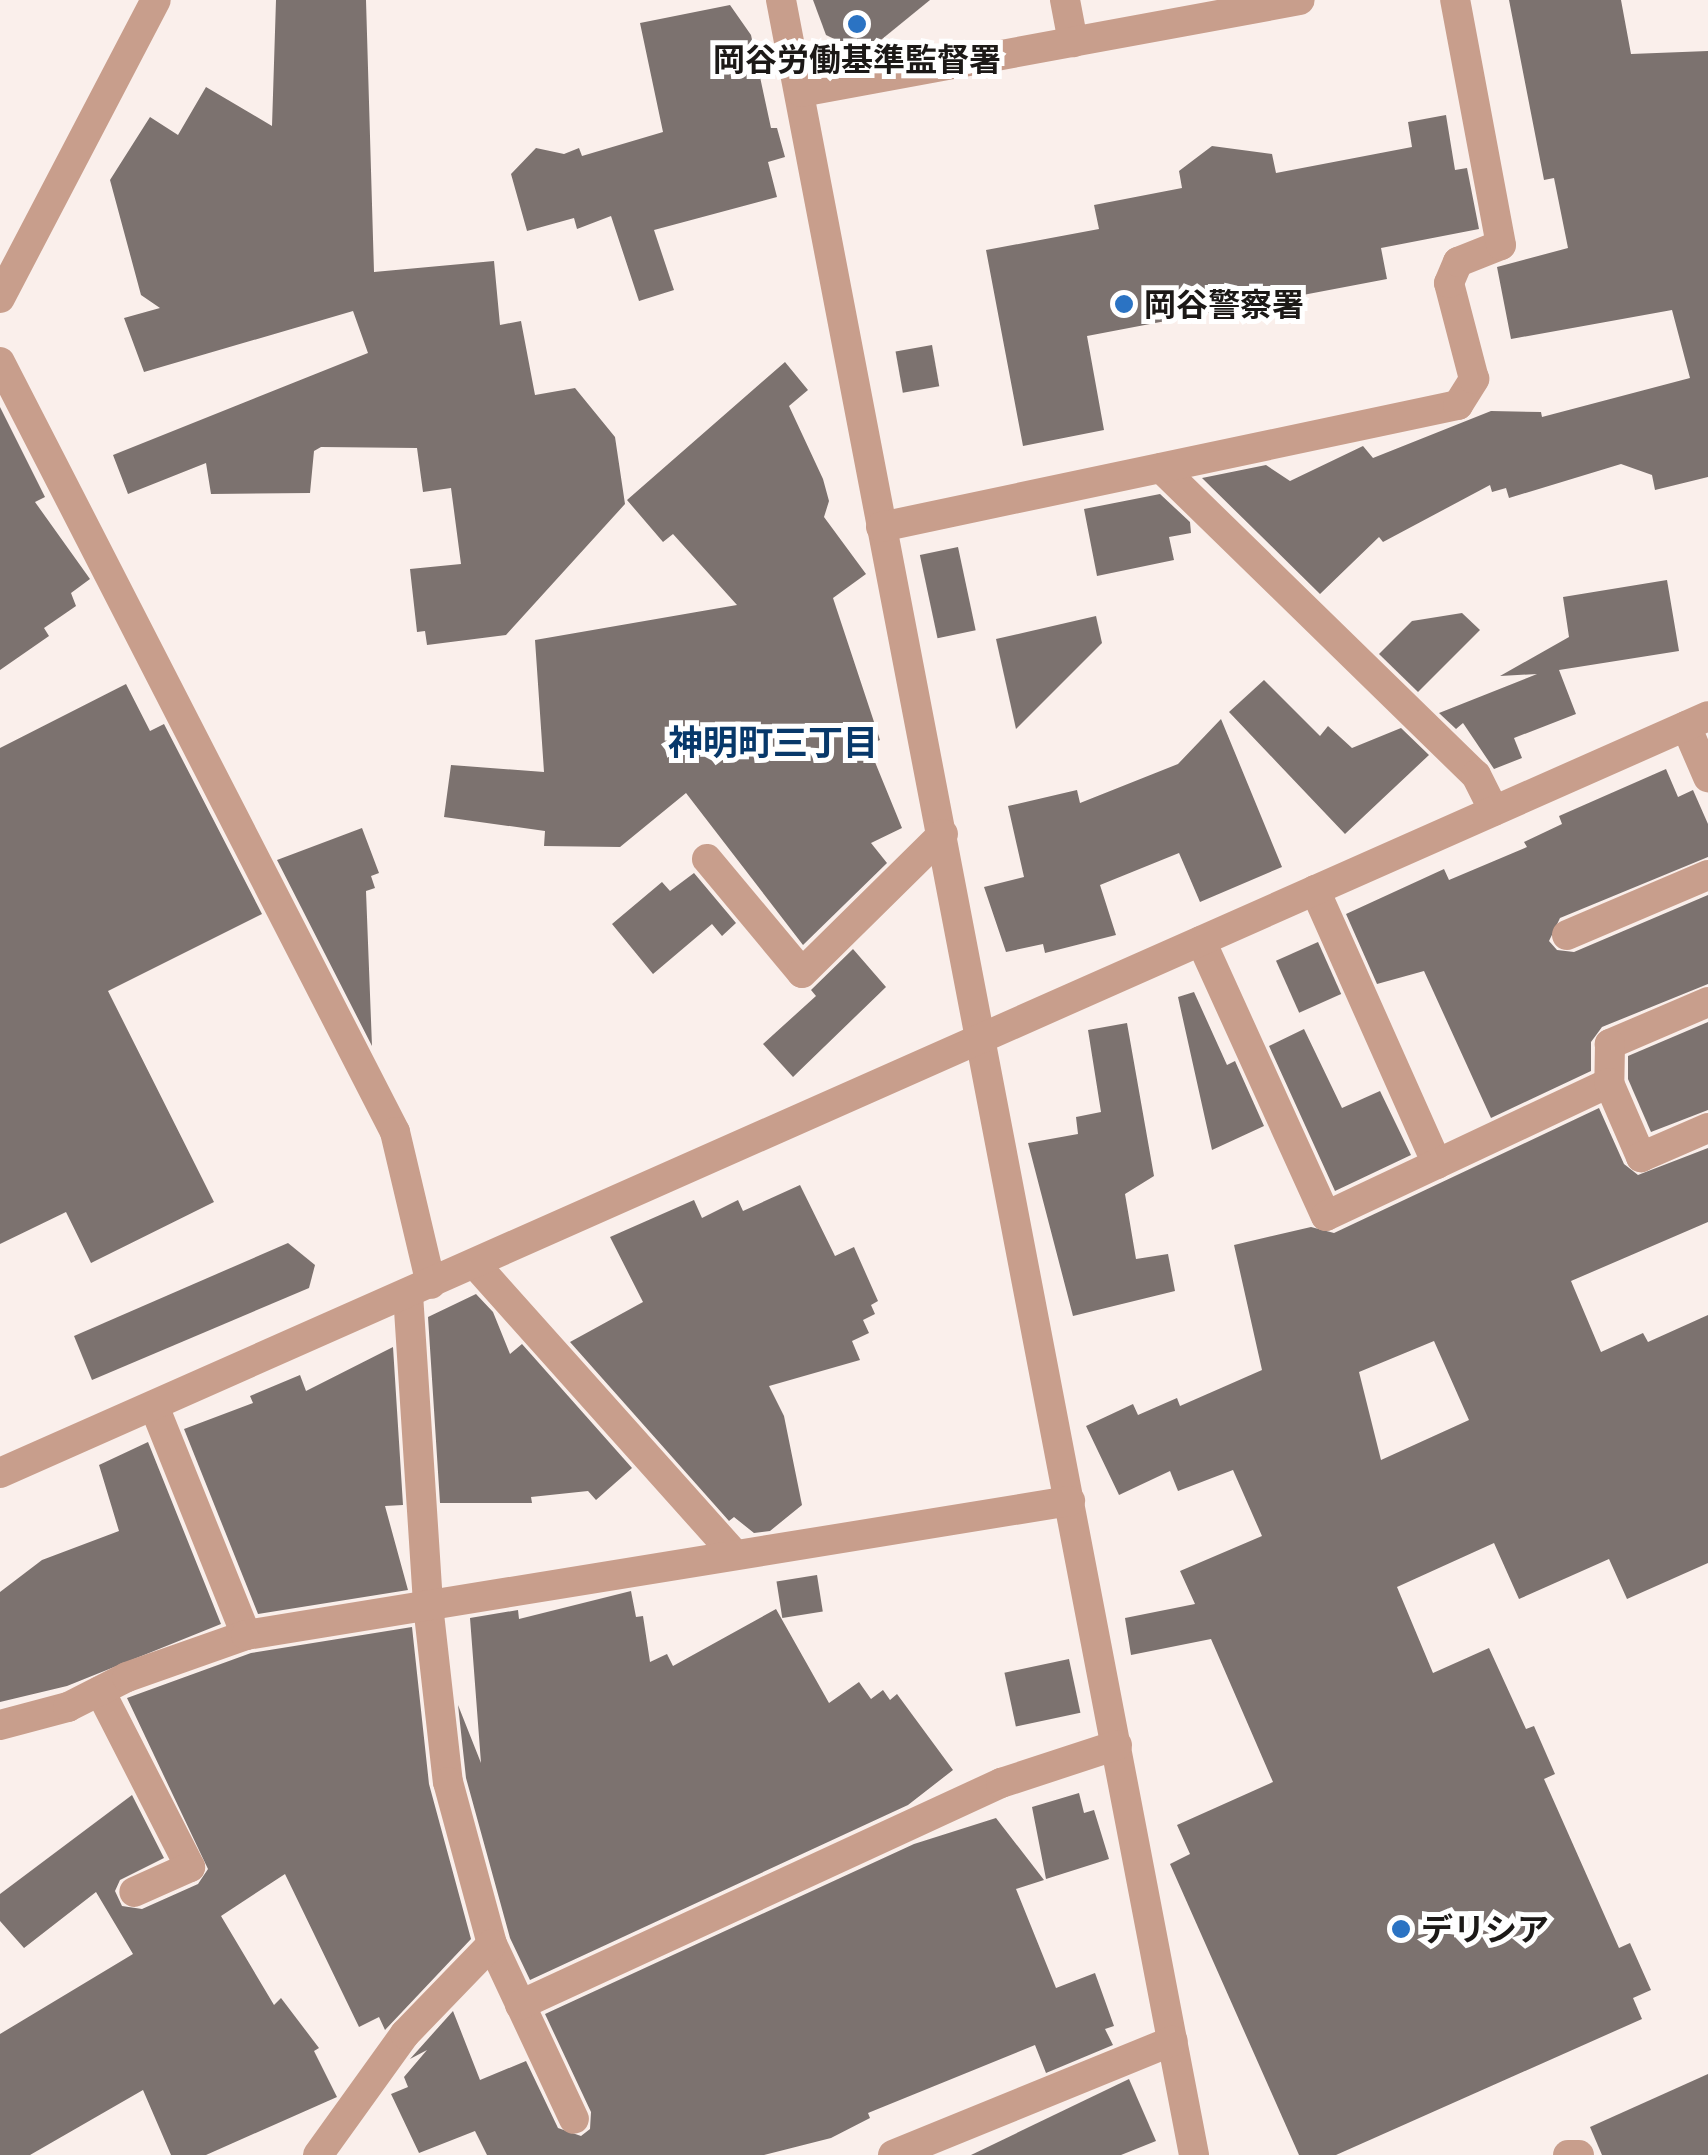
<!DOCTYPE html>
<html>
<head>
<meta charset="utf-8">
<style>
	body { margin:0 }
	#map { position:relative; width:1708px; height:2155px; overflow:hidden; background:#faefeb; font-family:Lato,"Noto Sans JP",sans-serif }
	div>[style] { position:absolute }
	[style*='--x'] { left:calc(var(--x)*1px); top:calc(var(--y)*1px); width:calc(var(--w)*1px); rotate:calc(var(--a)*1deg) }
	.building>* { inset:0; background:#7c726f; transform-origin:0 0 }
	.minor>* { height:30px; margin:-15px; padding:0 15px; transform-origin:15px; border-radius:15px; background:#c89e8c }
	.tertiary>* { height:30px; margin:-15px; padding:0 15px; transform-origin:15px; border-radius:15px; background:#c89e8c }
	.dots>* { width:28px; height:28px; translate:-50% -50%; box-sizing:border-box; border:5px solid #fff; border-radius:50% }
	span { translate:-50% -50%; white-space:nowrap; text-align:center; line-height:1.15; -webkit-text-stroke:10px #fff; paint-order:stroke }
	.poi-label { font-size:32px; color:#1c1917; font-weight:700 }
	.left { translate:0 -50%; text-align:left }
	.neighbourhood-label { font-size:35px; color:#07386a; font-weight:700 }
</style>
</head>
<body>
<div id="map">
	<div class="building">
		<div style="clip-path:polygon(276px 0,366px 0,374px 272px,494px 261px,500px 325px,521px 321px,535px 395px,575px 388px,615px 437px,625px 504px,506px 635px,427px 645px,425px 631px,417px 632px,410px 569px,461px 564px,451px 488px,423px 492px,417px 448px,321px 447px,314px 451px,310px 493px,211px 494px,206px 463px,128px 494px,113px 455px,368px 353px,353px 311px,144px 372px,124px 318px,160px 308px,141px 295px,110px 180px,150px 117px,178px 135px,206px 87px,272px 126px)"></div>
		<div style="clip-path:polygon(813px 0,930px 0,876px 44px,853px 48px,826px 35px)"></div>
		<div style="clip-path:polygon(1509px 0,1621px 0,1631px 54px,1708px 51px,1708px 477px,1655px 490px,1652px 475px,1621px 464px,1509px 498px,1506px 488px,1492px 492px,1490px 485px,1383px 542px,1379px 537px,1320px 594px,1202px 478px,1266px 465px,1290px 481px,1363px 446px,1373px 458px,1491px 411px,1541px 412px,1542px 417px,1690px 378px,1672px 310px,1511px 339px,1497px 267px,1568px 248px,1554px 178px,1544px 180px)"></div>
		<div style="clip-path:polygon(730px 5px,751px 35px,771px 128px,777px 128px,785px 157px,768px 162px,777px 197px,654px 230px,674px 290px,639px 301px,611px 216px,577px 229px,574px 218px,527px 231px,511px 174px,536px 148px,564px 154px,579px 148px,582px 156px,663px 132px,640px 23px)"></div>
		<div style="clip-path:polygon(1446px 115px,1455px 170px,1467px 168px,1479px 229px,1381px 248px,1387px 279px,1087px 336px,1104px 430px,1023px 446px,986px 250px,1099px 229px,1094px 205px,1182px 188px,1179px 171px,1212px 146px,1272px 154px,1276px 173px,1412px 147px,1408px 122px)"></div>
		<div style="left:932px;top:345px;width:42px;height:37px;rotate:80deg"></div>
		<div style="clip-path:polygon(785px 362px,808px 390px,789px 406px,823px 479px,829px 501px,824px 517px,866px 574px,833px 598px,880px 740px,868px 745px,902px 828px,871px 843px,887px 863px,803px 945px,686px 793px,620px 847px,544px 846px,545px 831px,444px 817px,451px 765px,544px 772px,535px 640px,737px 605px,673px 534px,663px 542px,627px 500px)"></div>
		<div style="clip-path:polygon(0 407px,45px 497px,35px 502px,90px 579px,71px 593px,76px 606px,44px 628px,49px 636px,0 670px)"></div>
		<div style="clip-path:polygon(1160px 494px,1190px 522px,1191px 533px,1169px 537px,1174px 560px,1097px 576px,1084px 509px)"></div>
		<div style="left:958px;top:547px;width:85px;height:39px;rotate:78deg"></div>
		<div style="clip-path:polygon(1667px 580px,1679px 651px,1559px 670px,1576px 714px,1514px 738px,1522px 758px,1494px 769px,1463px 723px,1456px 729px,1439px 713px,1537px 674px,1500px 676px,1569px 637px,1563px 597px)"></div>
		<div style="clip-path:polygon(1462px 613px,1480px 630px,1418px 692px,1379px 654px,1412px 621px)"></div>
		<div style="clip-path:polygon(1096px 616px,1102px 643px,1016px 729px,996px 639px)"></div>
		<div style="clip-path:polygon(1264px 680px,1320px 736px,1328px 726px,1352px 748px,1401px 728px,1429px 755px,1345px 834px,1229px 712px)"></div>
		<div style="clip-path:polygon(126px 684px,150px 731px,164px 724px,262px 914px,108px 991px,214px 1202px,91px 1263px,66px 1212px,0 1244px,0 748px)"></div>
		<div style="clip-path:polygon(1221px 719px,1282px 867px,1200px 902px,1179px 853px,1100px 885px,1116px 935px,1045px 953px,1043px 944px,1006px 952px,984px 887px,1024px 877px,1008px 806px,1077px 790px,1080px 803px,1178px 764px)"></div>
		<div style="clip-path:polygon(1666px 769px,1678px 797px,1693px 790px,1708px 824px,1708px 857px,1560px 918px,1549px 941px,1557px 950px,1574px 952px,1708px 895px,1708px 984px,1602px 1027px,1591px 1042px,1591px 1071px,1491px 1118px,1424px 971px,1377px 984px,1346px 914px,1444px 869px,1449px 880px,1527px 847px,1524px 842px,1562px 824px,1559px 816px)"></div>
		<div style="clip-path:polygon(362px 828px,379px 873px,371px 876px,375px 888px,366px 891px,372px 1046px,277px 860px)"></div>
		<div style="clip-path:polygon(694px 873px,736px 923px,722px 936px,712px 924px,653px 974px,612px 924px,662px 882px,670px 891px)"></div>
		<div style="left:1318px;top:942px;width:57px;height:46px;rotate:66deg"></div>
		<div style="clip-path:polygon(853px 949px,886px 987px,793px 1077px,763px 1044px,816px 996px,811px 990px)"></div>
		<div style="clip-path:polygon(1194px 992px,1227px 1065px,1235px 1061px,1264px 1126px,1212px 1150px,1178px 997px)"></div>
		<div style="clip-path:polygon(1708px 1022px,1708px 1110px,1651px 1132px,1628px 1079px,1628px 1056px)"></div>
		<div style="clip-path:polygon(1127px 1023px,1154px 1176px,1125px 1194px,1136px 1259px,1168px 1254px,1175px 1291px,1073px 1316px,1028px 1143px,1078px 1134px,1076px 1117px,1101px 1112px,1088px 1030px)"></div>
		<div style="clip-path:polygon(1304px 1029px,1342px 1108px,1380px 1091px,1411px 1155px,1335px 1191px,1269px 1046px)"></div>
		<div style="clip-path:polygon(evenodd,1599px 1108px,1624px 1164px,1638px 1175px,1708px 1148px,1708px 1222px,1571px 1281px,1601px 1352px,1643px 1333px,1648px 1342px,1708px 1315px,1708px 1563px,1627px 1599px,1609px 1559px,1519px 1599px,1494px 1543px,1397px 1587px,1433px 1673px,1489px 1648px,1526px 1729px,1534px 1726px,1555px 1774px,1544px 1779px,1619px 1948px,1630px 1943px,1651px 1990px,1633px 1998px,1642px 2019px,1336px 2155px,1299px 2155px,1170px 1864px,1190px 1854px,1177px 1825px,1273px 1782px,1211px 1639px,1131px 1655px,1125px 1618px,1195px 1604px,1180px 1571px,1262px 1536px,1233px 1470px,1178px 1491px,1170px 1471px,1119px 1495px,1086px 1426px,1133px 1404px,1138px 1415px,1177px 1398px,1180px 1406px,1262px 1370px,1234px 1245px,1311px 1227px,1334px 1233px,1599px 1108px,1434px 1341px,1469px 1420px,1381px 1460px,1359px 1372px,1434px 1341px)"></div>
		<div style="clip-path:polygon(800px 1185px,835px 1256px,854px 1247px,878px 1301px,871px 1305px,875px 1314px,863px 1320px,869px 1333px,852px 1341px,860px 1360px,769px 1386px,784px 1416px,802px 1505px,770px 1531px,754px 1533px,734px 1517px,729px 1521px,570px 1342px,643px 1302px,610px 1237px,694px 1200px,702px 1218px,738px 1200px,743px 1211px)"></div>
		<div style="clip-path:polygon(288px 1243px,315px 1265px,309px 1288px,92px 1380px,74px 1336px)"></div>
		<div style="clip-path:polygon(476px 1294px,493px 1312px,510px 1354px,522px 1344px,632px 1468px,596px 1500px,588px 1491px,531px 1497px,532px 1503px,440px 1503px,428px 1317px)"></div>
		<div style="clip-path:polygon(393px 1347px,403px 1505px,385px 1506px,408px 1590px,258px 1614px,184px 1429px,253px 1403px,250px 1396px,300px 1375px,306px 1391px)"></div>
		<div style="clip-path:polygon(148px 1442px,221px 1624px,67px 1686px,0 1702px,0 1592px,42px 1560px,119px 1531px,99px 1465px)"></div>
		<div style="left:817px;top:1575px;width:37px;height:41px;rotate:81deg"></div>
		<div style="clip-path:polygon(631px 1591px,636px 1617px,643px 1616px,650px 1662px,667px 1654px,673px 1666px,776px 1609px,829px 1703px,859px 1682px,871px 1699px,883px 1690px,890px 1700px,897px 1694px,953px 1770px,908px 1805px,530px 1980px,510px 1938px,466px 1778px,458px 1705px,481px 1763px,470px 1618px,518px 1610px,519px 1619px)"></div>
		<div style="clip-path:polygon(412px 1627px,429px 1784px,471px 1939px,385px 2030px,379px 2017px,359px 2027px,285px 1874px,221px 1916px,274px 2005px,281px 1998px,319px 2048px,314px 2051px,337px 2097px,206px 2155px,171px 2155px,143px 2090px,30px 2155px,0 2155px,0 2034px,133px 1954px,96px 1892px,24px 1948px,0 1921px,0 1894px,132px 1795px,164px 1858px,120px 1880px,115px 1891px,122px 1906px,142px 1909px,198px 1884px,208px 1869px,127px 1698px,251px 1653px)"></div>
		<div style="left:1069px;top:1659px;width:55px;height:66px;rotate:78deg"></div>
		<div style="clip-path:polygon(1079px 1793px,1084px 1813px,1094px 1810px,1109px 1859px,1046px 1879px,1032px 1807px)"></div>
		<div style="clip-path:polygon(996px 1818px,1044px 1880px,1016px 1889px,1056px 1988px,1095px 1973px,1114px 2026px,1105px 2029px,1113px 2045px,1046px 2073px,1035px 2045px,868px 2113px,870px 2118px,831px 2138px,764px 2155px,487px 2155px,475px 2131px,419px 2153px,391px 2094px,408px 2087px,404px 2077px,427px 2050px,410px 2059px,453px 2011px,480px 2080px,526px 2061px,558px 2128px,581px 2136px,590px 2129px,591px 2112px,545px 2014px,914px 1844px)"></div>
		<div style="clip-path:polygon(1708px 2074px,1708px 2155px,1602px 2155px,1590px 2127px)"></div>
		<div style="clip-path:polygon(1129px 2079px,1156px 2141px,1121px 2155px,971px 2155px)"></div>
	</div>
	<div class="minor">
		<div style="--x:781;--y:0;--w:2194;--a:79.15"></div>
		<div style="--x:1065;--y:0;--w:43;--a:79.2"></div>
		<div style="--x:801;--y:92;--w:507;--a:-10.45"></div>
		<div style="--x:0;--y:298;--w:336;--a:-62.4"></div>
		<div style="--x:0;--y:362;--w:865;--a:62.84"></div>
		<div style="--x:395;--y:1132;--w:156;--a:76.7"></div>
		<div style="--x:1161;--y:468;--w:440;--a:44.3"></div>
		<div style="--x:1476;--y:775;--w:40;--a:63.4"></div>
		<div style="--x:881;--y:527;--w:590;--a:-11.94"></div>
		<div style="--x:1458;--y:405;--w:31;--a:-58"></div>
		<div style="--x:1474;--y:379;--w:99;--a:-104.6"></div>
		<div style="--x:1449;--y:283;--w:23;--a:-67"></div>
		<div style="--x:1458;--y:262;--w:46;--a:-21.6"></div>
		<div style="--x:1501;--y:245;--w:249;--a:-100.6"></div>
		<div style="--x:1686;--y:726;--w:56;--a:66.7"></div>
		<div style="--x:707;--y:859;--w:148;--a:50.2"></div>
		<div style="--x:802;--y:973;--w:198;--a:-44.6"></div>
		<div style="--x:1315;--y:890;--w:300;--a:66"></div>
		<div style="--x:1567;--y:935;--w:153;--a:-23.1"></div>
		<div style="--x:1201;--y:941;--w:302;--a:65.6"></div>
		<div style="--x:1326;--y:1216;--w:313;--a:-25.2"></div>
		<div style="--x:1708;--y:1002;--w:107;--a:156.8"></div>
		<div style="--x:1610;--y:1044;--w:39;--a:91"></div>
		<div style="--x:1609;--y:1083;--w:81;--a:66.6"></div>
		<div style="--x:1641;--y:1157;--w:73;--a:-23.4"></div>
		<div style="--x:475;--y:1264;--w:390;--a:48.2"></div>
		<div style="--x:408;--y:1294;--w:312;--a:86.3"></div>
		<div style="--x:428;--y:1605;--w:178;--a:83.6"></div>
		<div style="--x:448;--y:1782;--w:168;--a:74.8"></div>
		<div style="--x:492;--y:1944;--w:193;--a:64.9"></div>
		<div style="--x:154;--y:1406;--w:247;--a:68.1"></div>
		<div style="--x:100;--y:1691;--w:198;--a:62.9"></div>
		<div style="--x:190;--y:1867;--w:61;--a:155.9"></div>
		<div style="--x:0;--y:1725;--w:70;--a:-14.8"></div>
		<div style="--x:68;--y:1707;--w:66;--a:-27"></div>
		<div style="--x:127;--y:1677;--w:126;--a:-19.4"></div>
		<div style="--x:246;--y:1635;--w:835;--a:-9.24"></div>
		<div style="--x:520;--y:2005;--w:530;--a:-24.78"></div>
		<div style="--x:1001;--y:1783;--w:122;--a:-18.1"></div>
		<div style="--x:318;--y:2155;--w:149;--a:-54.3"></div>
		<div style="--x:405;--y:2034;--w:125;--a:-46"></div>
		<div style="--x:893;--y:2155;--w:302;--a:-22.2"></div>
		<div style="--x:1568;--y:2155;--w:11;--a:0"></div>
	</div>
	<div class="tertiary">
		<div style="--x:0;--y:1473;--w:1868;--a:-23.9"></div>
	</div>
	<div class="dots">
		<div style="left:857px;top:24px;background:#2b73c3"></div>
		<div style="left:1124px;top:304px;background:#2b73c3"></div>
		<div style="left:1401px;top:1929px;background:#2b73c3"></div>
	</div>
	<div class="poi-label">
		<span style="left:857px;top:59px">岡谷労働基準監督署</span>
		<span class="left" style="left:1144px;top:304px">岡谷警察署</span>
		<span class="left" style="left:1421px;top:1929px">デリシア</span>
	</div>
	<div class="neighbourhood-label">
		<span style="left:773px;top:741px">神明町三丁目</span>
	</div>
</div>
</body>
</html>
